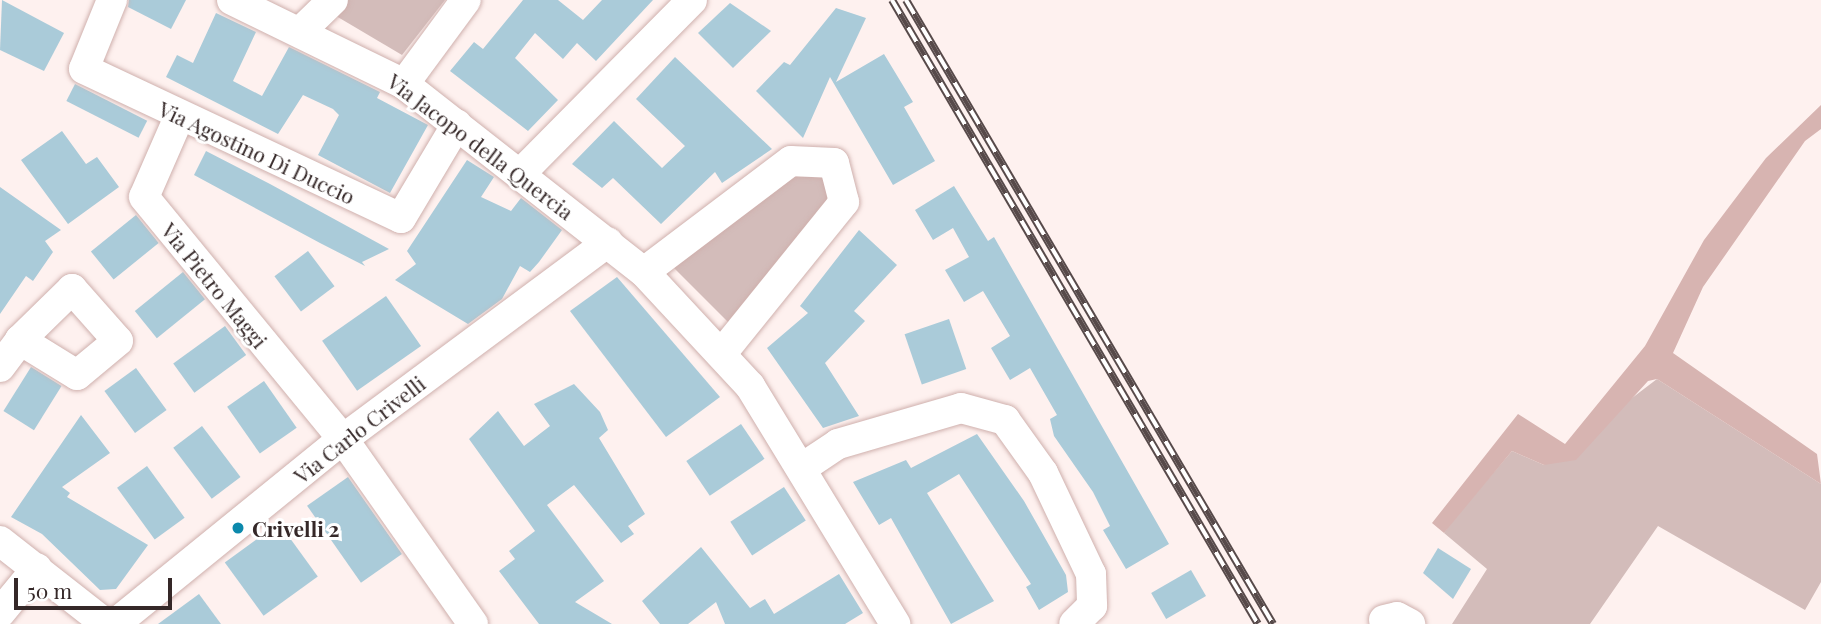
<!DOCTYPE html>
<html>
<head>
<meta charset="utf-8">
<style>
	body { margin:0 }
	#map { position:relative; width:1821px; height:624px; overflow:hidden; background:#fef1ef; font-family:"Playfair Display",serif }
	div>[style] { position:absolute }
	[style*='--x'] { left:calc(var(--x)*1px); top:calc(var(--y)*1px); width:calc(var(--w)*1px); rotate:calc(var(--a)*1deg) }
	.green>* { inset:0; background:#d3bcba }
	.forest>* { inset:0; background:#d7b4b1 }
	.building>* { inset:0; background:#aacbd9; transform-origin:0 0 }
	.roads { filter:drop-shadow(0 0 2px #cfb0ad) drop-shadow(0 0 2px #cfb0ad) }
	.minor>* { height:30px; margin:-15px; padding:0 15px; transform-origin:15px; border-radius:15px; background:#fff }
	.rail>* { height:8px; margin-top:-4px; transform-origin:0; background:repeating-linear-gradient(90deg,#fff 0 16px,#574a4a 0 32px); box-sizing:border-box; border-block:2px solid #574a4a }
	.dots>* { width:19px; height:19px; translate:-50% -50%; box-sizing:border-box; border:4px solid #fff; border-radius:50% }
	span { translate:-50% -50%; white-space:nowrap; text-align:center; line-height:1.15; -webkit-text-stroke:6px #fff; paint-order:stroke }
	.street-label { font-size:21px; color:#352828 }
	.poi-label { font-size:21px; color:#352828; font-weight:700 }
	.left { translate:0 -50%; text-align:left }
	.scale { position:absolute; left:14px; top:578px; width:158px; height:32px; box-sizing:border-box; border:4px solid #352828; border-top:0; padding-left:9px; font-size:21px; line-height:24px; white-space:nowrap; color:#352828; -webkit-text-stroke:5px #fff; paint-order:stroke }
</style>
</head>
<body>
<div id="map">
	<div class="green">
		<div style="clip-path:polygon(346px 0,445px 0,402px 55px,331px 13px)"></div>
		<div style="clip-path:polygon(788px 177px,822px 177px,829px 198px,737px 331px,668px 262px)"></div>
		<div style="clip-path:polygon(1657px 379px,1821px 484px,1821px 582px,1805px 610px,1658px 526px,1590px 624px,1452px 624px,1487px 569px,1444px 533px,1452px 521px,1512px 451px,1544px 465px)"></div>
	</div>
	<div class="forest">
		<div style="clip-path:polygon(1821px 105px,1821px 129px,1805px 141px,1703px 287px,1673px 353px,1817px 454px,1821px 484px,1657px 379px,1648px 381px,1576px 460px,1544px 465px,1512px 451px,1444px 533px,1432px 523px,1518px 414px,1565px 444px,1645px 346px,1704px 240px,1766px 158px)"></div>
	</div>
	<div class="building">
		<div style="clip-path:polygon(2px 0,64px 33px,44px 71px,0 50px)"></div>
		<div style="clip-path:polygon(129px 0,186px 0,171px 29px,128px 7px)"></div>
		<div style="clip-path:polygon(523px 0,558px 0,583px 20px,602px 0,653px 0,596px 61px,577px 43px,563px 59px,535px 33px,515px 58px,558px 100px,528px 131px,450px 71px,474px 42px,483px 49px)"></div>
		<div style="clip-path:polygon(730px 3px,771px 31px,733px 68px,698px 33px)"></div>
		<div style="clip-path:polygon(836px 8px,866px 18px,836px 82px,884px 54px,913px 102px,904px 107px,935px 161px,893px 185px,830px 77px,803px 138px,756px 91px,784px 62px,790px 65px)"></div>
		<div style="clip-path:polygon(216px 13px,256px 32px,233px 81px,262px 96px,289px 47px,380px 92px,377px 98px,428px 125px,390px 193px,318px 155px,339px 115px,333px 109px,303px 95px,278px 134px,166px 77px,177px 55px,193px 63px)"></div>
		<div style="clip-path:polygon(675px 57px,772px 149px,722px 183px,715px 172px,661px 224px,613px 178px,602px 188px,572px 164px,614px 121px,662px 168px,685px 146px,636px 99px)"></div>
		<div style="left:75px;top:84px;width:81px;height:19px;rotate:27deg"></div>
		<div style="clip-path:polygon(62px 131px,86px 164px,97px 157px,119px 187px,68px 224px,21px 160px)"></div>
		<div style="clip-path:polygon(206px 151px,270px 184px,389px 249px,362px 262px,365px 266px,320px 243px,194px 175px)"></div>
		<div style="clip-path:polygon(467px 160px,494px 177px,481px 197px,511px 211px,521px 198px,562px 230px,539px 262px,530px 272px,520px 266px,502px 299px,468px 324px,395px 280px,416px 264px,407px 251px)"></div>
		<div style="clip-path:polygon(954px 186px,988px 241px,994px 237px,1169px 544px,1126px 569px,1103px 530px,1110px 526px,1093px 492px,1054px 436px,1050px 419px,1057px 415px,1030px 368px,1010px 380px,991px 348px,1010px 336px,983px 291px,964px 302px,945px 270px,969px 257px,953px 228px,933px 240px,915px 210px)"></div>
		<div style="clip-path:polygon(0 187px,61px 230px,45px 241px,53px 252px,33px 281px,26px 276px,0 314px)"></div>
		<div style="left:136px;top:215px;width:36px;height:58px;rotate:51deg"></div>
		<div style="clip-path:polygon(859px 230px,897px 265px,854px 311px,865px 321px,825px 363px,859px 416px,823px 428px,767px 348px,808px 313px,800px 306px)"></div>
		<div style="left:308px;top:251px;width:44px;height:42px;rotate:53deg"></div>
		<div style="left:183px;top:272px;width:35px;height:62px;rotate:51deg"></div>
		<div style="clip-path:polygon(617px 277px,720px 397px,666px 437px,570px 311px)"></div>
		<div style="left:386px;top:296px;width:61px;height:78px;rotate:55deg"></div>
		<div style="left:949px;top:319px;width:53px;height:47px;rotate:71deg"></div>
		<div style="left:225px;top:326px;width:36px;height:64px;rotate:54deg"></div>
		<div style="left:31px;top:367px;width:36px;height:52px;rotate:32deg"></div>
		<div style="left:136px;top:368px;width:52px;height:39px;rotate:54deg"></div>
		<div style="left:264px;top:381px;width:57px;height:45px;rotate:55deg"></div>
		<div style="clip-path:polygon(574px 384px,600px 412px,608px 430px,599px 438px,645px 514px,628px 526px,634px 534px,621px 543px,574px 485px,547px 505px,604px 581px,575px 602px,612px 624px,539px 624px,499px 571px,515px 559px,509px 551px,535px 531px,469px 439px,498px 411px,524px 446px,550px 426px,534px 404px)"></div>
		<div style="clip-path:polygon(81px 415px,110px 453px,62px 487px,70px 493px,67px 497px,148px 545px,116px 589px,100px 590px,42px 534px,11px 517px)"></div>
		<div style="left:741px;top:424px;width:42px;height:66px;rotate:56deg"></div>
		<div style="left:202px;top:426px;width:64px;height:36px;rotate:53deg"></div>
		<div style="clip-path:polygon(977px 434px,1024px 501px,1066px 575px,1068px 592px,1039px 610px,1026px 587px,1031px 584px,959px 474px,927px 493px,994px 601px,951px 624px,891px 518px,879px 525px,853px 482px,906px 460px,911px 468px)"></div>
		<div style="left:147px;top:466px;width:64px;height:37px;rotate:54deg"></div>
		<div style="left:348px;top:477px;width:94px;height:50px;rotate:55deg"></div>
		<div style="left:784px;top:487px;width:40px;height:64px;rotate:57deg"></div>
		<div style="left:279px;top:523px;width:66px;height:67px;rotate:54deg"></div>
		<div style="clip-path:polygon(701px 547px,750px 608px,765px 599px,774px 614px,839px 574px,863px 613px,845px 624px,725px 624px,716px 602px,688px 624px,660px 624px,642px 601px)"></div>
		<div style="clip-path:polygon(1438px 548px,1471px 569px,1453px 599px,1423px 573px)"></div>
		<div style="left:1191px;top:570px;width:30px;height:46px;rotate:60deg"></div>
		<div style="clip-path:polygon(199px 594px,221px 624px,158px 624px)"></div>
	</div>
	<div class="roads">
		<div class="minor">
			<div style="--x:112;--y:0;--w:74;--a:112.1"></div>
			<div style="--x:84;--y:69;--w:350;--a:25.2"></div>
			<div style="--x:401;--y:218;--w:109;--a:-59.2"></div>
			<div style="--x:232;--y:0;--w:191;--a:26"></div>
			<div style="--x:404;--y:84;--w:305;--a:38.1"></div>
			<div style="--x:644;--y:272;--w:156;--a:47.1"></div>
			<div style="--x:750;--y:386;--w:279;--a:58.6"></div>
			<div style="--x:302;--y:30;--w:43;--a:-44.1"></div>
			<div style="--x:404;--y:84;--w:104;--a:-53.6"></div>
			<div style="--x:179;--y:117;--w:87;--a:113.6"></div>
			<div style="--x:144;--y:197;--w:313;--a:50.6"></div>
			<div style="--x:343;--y:439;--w:226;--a:54.9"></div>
			<div style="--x:521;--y:173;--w:243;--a:-45.3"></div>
			<div style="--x:644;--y:272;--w:184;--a:-37.1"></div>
			<div style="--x:791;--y:161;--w:43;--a:2.7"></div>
			<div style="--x:834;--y:163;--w:40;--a:75.6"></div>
			<div style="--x:844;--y:202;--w:194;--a:128.9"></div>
			<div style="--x:0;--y:367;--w:34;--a:-53"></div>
			<div style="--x:20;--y:340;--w:73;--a:-44.4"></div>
			<div style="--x:72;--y:289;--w:69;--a:48.5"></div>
			<div style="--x:118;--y:341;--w:53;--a:140.3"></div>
			<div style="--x:77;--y:375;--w:67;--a:-148.4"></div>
			<div style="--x:802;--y:468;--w:43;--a:-33.7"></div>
			<div style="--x:838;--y:444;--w:128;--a:-16.3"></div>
			<div style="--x:961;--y:408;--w:46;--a:15.3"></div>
			<div style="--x:1005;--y:420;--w:65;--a:54.4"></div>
			<div style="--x:1043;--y:473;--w:112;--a:64.6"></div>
			<div style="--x:1091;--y:574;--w:32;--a:88"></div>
			<div style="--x:1092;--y:606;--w:25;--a:135"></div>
			<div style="--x:0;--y:541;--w:135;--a:38.1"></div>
			<div style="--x:0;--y:613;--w:58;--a:-50.6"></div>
			<div style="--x:1384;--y:620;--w:13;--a:-13"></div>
			<div style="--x:1397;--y:617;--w:15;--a:28"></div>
			<div style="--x:115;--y:624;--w:294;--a:-39.1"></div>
			<div style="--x:343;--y:439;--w:330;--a:-36.6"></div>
		</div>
	</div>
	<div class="rail">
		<div style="--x:892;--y:0;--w:723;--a:59.61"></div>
		<div style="--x:906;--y:0;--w:724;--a:59.54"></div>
	</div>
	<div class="dots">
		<div style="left:238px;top:528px;background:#0c89ac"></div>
	</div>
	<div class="street-label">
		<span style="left:481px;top:146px;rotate:37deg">Via Jacopo della Quercia</span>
		<span style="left:257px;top:152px;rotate:25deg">Via Agostino Di Duccio</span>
		<span style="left:215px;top:285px;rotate:51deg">Via Pietro Maggi</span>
		<span style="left:359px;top:429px;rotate:-38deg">Via Carlo Crivelli</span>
	</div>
	<div class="poi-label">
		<span class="left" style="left:252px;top:528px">Crivelli 2</span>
	</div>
	<div class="scale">50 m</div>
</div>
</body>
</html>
